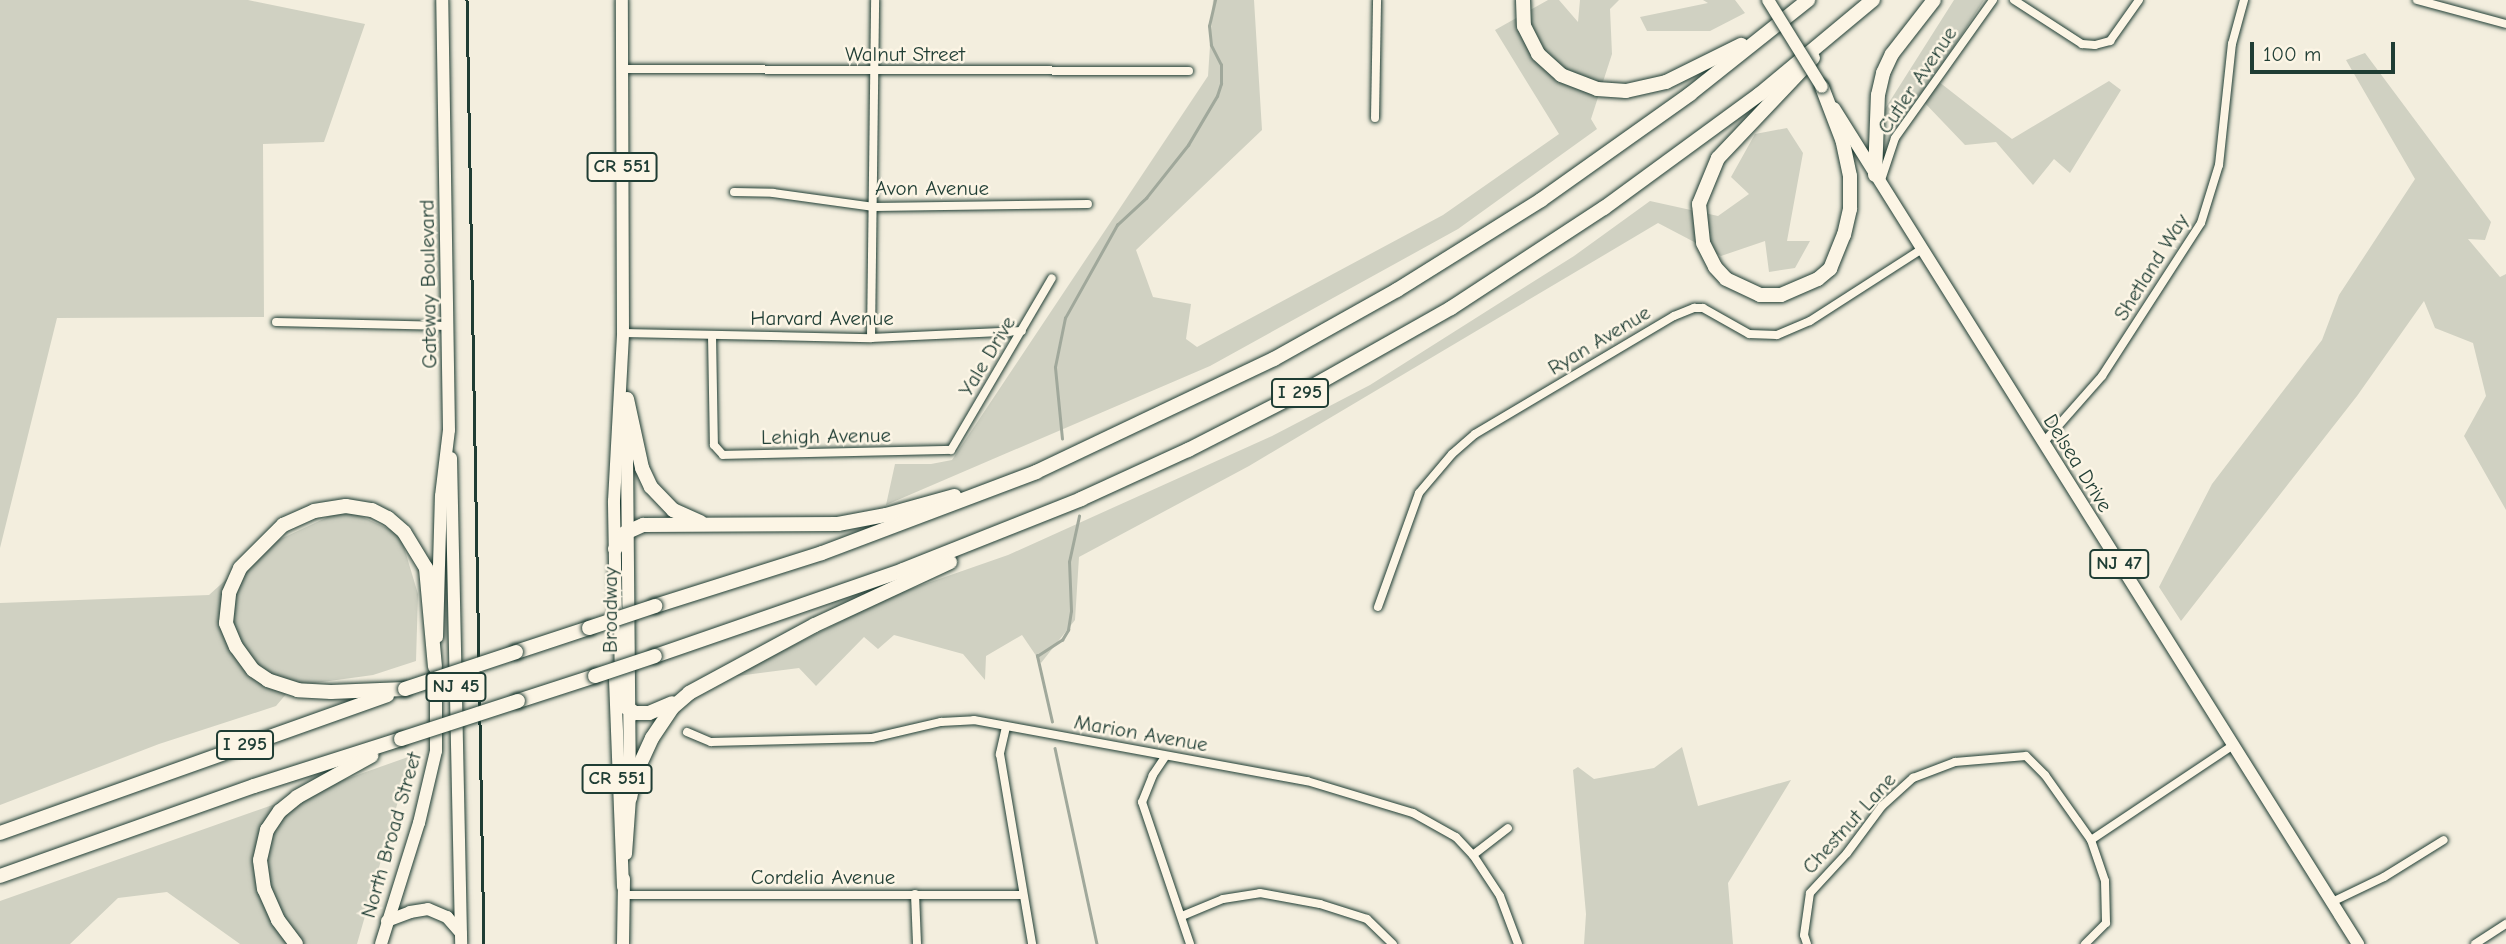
<!DOCTYPE html>
<html>
<head>
<meta charset="utf-8">
<style>
	body { margin:0 }
	#map { position:relative; width:2506px; height:944px; overflow:hidden; background:#f3eede; font-family:"Comic Neue",sans-serif }
	div>[style] { position:absolute }
	[style*='--x'] { left:calc(var(--x)*1px); top:calc(var(--y)*1px); width:calc(var(--w)*1px); rotate:calc(var(--a)*1deg) }
	.green>* { inset:0; background:#d0d1c2 }
	.stream>* { height:2.5px; margin:-1.25px; padding:0 1.25px; transform-origin:1.25px; border-radius:1.25px; background:#a0a89b }
	.roads { filter:drop-shadow(0 0 2px #1f3d34) drop-shadow(0 0 2px #1f3d34) }
	.street>* { height:8px; margin:-4px; padding:0 4px; transform-origin:4px; border-radius:4px; background:#fcf5e5 }
	.primary>* { height:12px; margin:-6px; padding:0 6px; transform-origin:6px; border-radius:6px; background:#fcf5e5 }
	.highway>* { height:14px; margin:-7px; padding:0 7px; transform-origin:7px; border-radius:7px; background:#fcf5e5 }
	.rail>* { height:2.5px; margin:-1.25px; padding:0 1.25px; transform-origin:1.25px; border-radius:1.25px; background:#1f3d34 }
	.bridges { filter:drop-shadow(0 0 2px #1f3d34) drop-shadow(0 0 2px #1f3d34) }
	.primary-bridge>* { height:12px; margin:-6px; padding:0 6px; transform-origin:6px; border-radius:6px; background:#fcf5e5 }
	.highway-bridge>* { height:14px; margin:-7px; padding:0 7px; transform-origin:7px; border-radius:7px; background:#fcf5e5 }
	span { translate:-50% -50%; white-space:nowrap; text-align:center; line-height:1.15; -webkit-text-stroke:5px #fcf5e5; paint-order:stroke }
	.shield-label span { padding:2px 5px; background:#fcf5e5; border:2px solid; border-radius:5px; -webkit-text-stroke-width:0 }
	.shield-label { font-size:19px; color:#1f3d34; font-weight:700 }
	.street-label { font-size:21px; color:#1f3d34 }
	.scale { position:absolute; left:2250px; top:42px; width:145px; height:32px; box-sizing:border-box; border:4px solid #1f3d34; border-top:0; padding-left:9px; font-size:21px; line-height:24px; white-space:nowrap; color:#1f3d34; -webkit-text-stroke:5px #fcf5e5; paint-order:stroke }
</style>
</head>
<body>
<div id="map">
	<div class="green">
		<div style="clip-path:polygon(0 0,248px 0,365px 24px,324px 142px,263px 144px,264px 317px,57px 318px,0 548px)"></div>
		<div style="clip-path:polygon(1213px 0,1254px 0,1262px 130px,1136px 250px,1153px 297px,1191px 304px,1186px 339px,1197px 347px,1443px 215px,1559px 134px,1495px 30px,1548px 0,1559px 0,1578px 22px,1580px 0,1619px 0,1610px 9px,1612px 54px,1591px 119px,1597px 129px,1458px 229px,1210px 366px,886px 505px,895px 464px,931px 464px,952px 460px,1208px 76px)"></div>
		<div style="clip-path:polygon(1703px 0,1735px 0,1745px 13px,1710px 31px,1647px 31px,1640px 17px,1708px 3px)"></div>
		<div style="clip-path:polygon(1954px 0,1984px 0,1934px 78px,2012px 139px,2109px 81px,2121px 90px,2070px 173px,2054px 159px,2033px 185px,1996px 142px,1965px 145px,1921px 99px,1899px 131px,1883px 112px)"></div>
		<div style="clip-path:polygon(2365px 53px,2491px 222px,2485px 240px,2468px 239px,2500px 277px,2506px 274px,2506px 510px,2464px 436px,2486px 396px,2473px 343px,2435px 328px,2424px 301px,2357px 396px,2181px 621px,2159px 587px,2212px 484px,2322px 340px,2339px 295px,2415px 179px,2346px 60px)"></div>
		<div style="clip-path:polygon(1787px 128px,1803px 153px,1787px 241px,1810px 241px,1795px 268px,1769px 272px,1765px 241px,1721px 256px,1658px 223px,1249px 466px,1079px 557px,1075px 620px,1041px 663px,1022px 635px,986px 656px,985px 680px,963px 654px,894px 635px,878px 649px,864px 637px,816px 686px,799px 668px,730px 677px,844px 620px,836px 615px,1008px 555px,1272px 436px,1370px 385px,1574px 256px,1650px 201px,1718px 216px,1749px 194px,1731px 177px,1755px 134px)"></div>
		<div style="clip-path:polygon(345px 509px,400px 534px,418px 594px,416px 661px,373px 675px,293px 686px,276px 706px,159px 744px,0 805px,0 603px,209px 595px,261px 548px)"></div>
		<div style="clip-path:polygon(1682px 747px,1698px 806px,1791px 780px,1728px 883px,1733px 944px,1584px 944px,1586px 914px,1573px 770px,1578px 767px,1594px 779px,1654px 768px)"></div>
		<div style="clip-path:polygon(411px 756px,357px 944px,240px 944px,167px 892px,118px 898px,70px 944px,0 944px,0 901px)"></div>
	</div>
	<div class="stream">
		<div style="--x:1062;--y:439;--w:72;--a:-95.6"></div>
		<div style="--x:1055;--y:367;--w:50;--a:-78.5"></div>
		<div style="--x:1065;--y:318;--w:107;--a:-60.8"></div>
		<div style="--x:1117;--y:225;--w:40;--a:-43"></div>
		<div style="--x:1146;--y:198;--w:68;--a:-51.6"></div>
		<div style="--x:1188;--y:145;--w:57;--a:-59.4"></div>
		<div style="--x:1217;--y:96;--w:13;--a:-72"></div>
		<div style="--x:1221;--y:84;--w:19;--a:-90"></div>
		<div style="--x:1221;--y:65;--w:22;--a:-117"></div>
		<div style="--x:1211;--y:45;--w:19;--a:-96"></div>
		<div style="--x:1209;--y:26;--w:27;--a:-77"></div>
		<div style="--x:1052;--y:722;--w:68;--a:-102.8"></div>
		<div style="--x:1037;--y:656;--w:30;--a:-33"></div>
		<div style="--x:1062;--y:640;--w:12;--a:-59"></div>
		<div style="--x:1068;--y:630;--w:19;--a:-81"></div>
		<div style="--x:1071;--y:611;--w:49;--a:-92.3"></div>
		<div style="--x:1069;--y:562;--w:47;--a:-77.7"></div>
		<div style="--x:1055;--y:748;--w:200;--a:77.9"></div>
	</div>
	<div class="roads">
		<div class="street">
			<div style="--x:2014;--y:0;--w:81;--a:32.9"></div>
			<div style="--x:2082;--y:44;--w:13;--a:4"></div>
			<div style="--x:2095;--y:45;--w:16;--a:-15"></div>
			<div style="--x:2110;--y:41;--w:50;--a:-54.7"></div>
			<div style="--x:2417;--y:0;--w:92;--a:15.1"></div>
			<div style="--x:621;--y:69;--w:568;--a:0.2"></div>
			<div style="--x:1375;--y:118;--w:118;--a:-89"></div>
			<div style="--x:1880;--y:183;--w:47;--a:-71.6"></div>
			<div style="--x:1895;--y:138;--w:169;--a:-54.6"></div>
			<div style="--x:734;--y:192;--w:39;--a:1"></div>
			<div style="--x:773;--y:193;--w:102;--a:7.9"></div>
			<div style="--x:874;--y:207;--w:214;--a:-0.8"></div>
			<div style="--x:276;--y:322;--w:172;--a:1.3"></div>
			<div style="--x:623;--y:333;--w:248;--a:1.2"></div>
			<div style="--x:871;--y:338;--w:151;--a:-2.7"></div>
			<div style="--x:712;--y:335;--w:110;--a:89"></div>
			<div style="--x:714;--y:445;--w:13;--a:48"></div>
			<div style="--x:723;--y:455;--w:228;--a:-1.3"></div>
			<div style="--x:951;--y:450;--w:199;--a:-59.6"></div>
			<div style="--x:871;--y:338;--w:338;--a:-89.3"></div>
			<div style="--x:2043;--y:443;--w:89;--a:-48.6"></div>
			<div style="--x:2102;--y:376;--w:182;--a:-57.1"></div>
			<div style="--x:2201;--y:223;--w:61;--a:-72.8"></div>
			<div style="--x:2219;--y:165;--w:122;--a:-83.9"></div>
			<div style="--x:2232;--y:44;--w:46;--a:-74.7"></div>
			<div style="--x:1378;--y:607;--w:121;--a:-70.2"></div>
			<div style="--x:1419;--y:493;--w:51;--a:-49.8"></div>
			<div style="--x:1452;--y:454;--w:30;--a:-41"></div>
			<div style="--x:1475;--y:434;--w:231;--a:-30.7"></div>
			<div style="--x:1674;--y:316;--w:22;--a:-22"></div>
			<div style="--x:1694;--y:308;--w:9;--a:0"></div>
			<div style="--x:1703;--y:308;--w:53;--a:29.5"></div>
			<div style="--x:1749;--y:334;--w:28;--a:2"></div>
			<div style="--x:1777;--y:335;--w:36;--a:-23"></div>
			<div style="--x:1810;--y:321;--w:133;--a:-32.7"></div>
			<div style="--x:1006;--y:727;--w:28;--a:103"></div>
			<div style="--x:1000;--y:754;--w:193;--a:80.4"></div>
			<div style="--x:687;--y:732;--w:26;--a:23"></div>
			<div style="--x:711;--y:742;--w:161;--a:-1.4"></div>
			<div style="--x:872;--y:738;--w:71;--a:-13.1"></div>
			<div style="--x:941;--y:722;--w:33;--a:-3"></div>
			<div style="--x:974;--y:720;--w:339;--a:10.4"></div>
			<div style="--x:1307;--y:781;--w:111;--a:16.8"></div>
			<div style="--x:1413;--y:813;--w:49;--a:29.2"></div>
			<div style="--x:1456;--y:837;--w:25;--a:47"></div>
			<div style="--x:1473;--y:855;--w:49;--a:56.6"></div>
			<div style="--x:1500;--y:896;--w:51;--a:69.4"></div>
			<div style="--x:1165;--y:757;--w:22;--a:124"></div>
			<div style="--x:1153;--y:775;--w:29;--a:112"></div>
			<div style="--x:1142;--y:802;--w:150;--a:71.3"></div>
			<div style="--x:2091;--y:840;--w:169;--a:-33.7"></div>
			<div style="--x:1473;--y:855;--w:44;--a:-37.6"></div>
			<div style="--x:915;--y:894;--w:50;--a:87.7"></div>
			<div style="--x:623;--y:895;--w:400;--a:0"></div>
			<div style="--x:2332;--y:902;--w:58;--a:-25.7"></div>
			<div style="--x:2384;--y:877;--w:70;--a:-31.7"></div>
			<div style="--x:1182;--y:916;--w:44;--a:-22.5"></div>
			<div style="--x:1223;--y:899;--w:37;--a:-9"></div>
			<div style="--x:1260;--y:893;--w:61;--a:10.4"></div>
			<div style="--x:1320;--y:904;--w:49;--a:17.7"></div>
			<div style="--x:1367;--y:919;--w:36;--a:44"></div>
			<div style="--x:1807;--y:944;--w:9;--a:-108"></div>
			<div style="--x:1804;--y:935;--w:42;--a:-81.9"></div>
			<div style="--x:1810;--y:893;--w:54;--a:-47.2"></div>
			<div style="--x:1847;--y:853;--w:59;--a:-53.3"></div>
			<div style="--x:1882;--y:806;--w:42;--a:-42.1"></div>
			<div style="--x:1913;--y:778;--w:45;--a:-20.9"></div>
			<div style="--x:1955;--y:762;--w:71;--a:-4.8"></div>
			<div style="--x:2026;--y:756;--w:27;--a:45"></div>
			<div style="--x:2045;--y:775;--w:80;--a:54.7"></div>
			<div style="--x:2091;--y:840;--w:43;--a:71.1"></div>
			<div style="--x:2105;--y:881;--w:42;--a:88.6"></div>
			<div style="--x:2106;--y:923;--w:30;--a:135"></div>
			<div style="--x:2475;--y:944;--w:37;--a:-33"></div>
		</div>
		<div class="primary">
			<div style="--x:1834;--y:108;--w:987;--a:57.92"></div>
			<div style="--x:451;--y:458;--w:486;--a:88.8"></div>
			<div style="--x:616;--y:619;--w:118;--a:-91"></div>
			<div style="--x:614;--y:501;--w:168;--a:-86.9"></div>
			<div style="--x:623;--y:333;--w:333;--a:-90.2"></div>
			<div style="--x:437;--y:637;--w:141;--a:-88.4"></div>
			<div style="--x:441;--y:496;--w:66;--a:-83.1"></div>
			<div style="--x:449;--y:430;--w:430;--a:-90.9"></div>
			<div style="--x:615;--y:679;--w:208;--a:87.8"></div>
			<div style="--x:626;--y:854;--w:56;--a:-85.9"></div>
			<div style="--x:630;--y:798;--w:377;--a:-90.5"></div>
			<div style="--x:387;--y:921;--w:25;--a:-21"></div>
			<div style="--x:410;--y:912;--w:18;--a:-9"></div>
			<div style="--x:428;--y:909;--w:21;--a:23"></div>
			<div style="--x:447;--y:917;--w:21;--a:49"></div>
			<div style="--x:381;--y:944;--w:127;--a:-72.6"></div>
			<div style="--x:419;--y:823;--w:74;--a:-76.7"></div>
			<div style="--x:436;--y:751;--w:79;--a:-90"></div>
			<div style="--x:623;--y:944;--w:65;--a:-89.1"></div>
		</div>
		<div class="highway">
			<div style="--x:1523;--y:0;--w:26;--a:88"></div>
			<div style="--x:1524;--y:26;--w:31;--a:63"></div>
			<div style="--x:1538;--y:54;--w:31;--a:42"></div>
			<div style="--x:1561;--y:75;--w:39;--a:21"></div>
			<div style="--x:1597;--y:89;--w:29;--a:4"></div>
			<div style="--x:1626;--y:91;--w:41;--a:-12.7"></div>
			<div style="--x:1666;--y:82;--w:84;--a:-26.3"></div>
			<div style="--x:1813;--y:58;--w:138;--a:133.5"></div>
			<div style="--x:1718;--y:158;--w:50;--a:112.4"></div>
			<div style="--x:1699;--y:204;--w:39;--a:84"></div>
			<div style="--x:1703;--y:243;--w:27;--a:63"></div>
			<div style="--x:1715;--y:267;--w:16;--a:47"></div>
			<div style="--x:1726;--y:279;--w:38;--a:25"></div>
			<div style="--x:1760;--y:295;--w:21;--a:0"></div>
			<div style="--x:1781;--y:295;--w:40;--a:-23.4"></div>
			<div style="--x:1818;--y:279;--w:16;--a:-40"></div>
			<div style="--x:1830;--y:269;--w:37;--a:-68"></div>
			<div style="--x:1844;--y:235;--w:27;--a:-77"></div>
			<div style="--x:1850;--y:209;--w:33;--a:-90"></div>
			<div style="--x:1850;--y:176;--w:35;--a:-102"></div>
			<div style="--x:1843;--y:142;--w:59;--a:-110.9"></div>
			<div style="--x:1875;--y:175;--w:80;--a:-87.9"></div>
			<div style="--x:1878;--y:95;--w:23;--a:-77"></div>
			<div style="--x:1883;--y:73;--w:21;--a:-65"></div>
			<div style="--x:1892;--y:54;--w:68;--a:-52.1"></div>
			<div style="--x:627;--y:399;--w:71;--a:77.7"></div>
			<div style="--x:642;--y:468;--w:21;--a:65"></div>
			<div style="--x:651;--y:487;--w:32;--a:46"></div>
			<div style="--x:673;--y:510;--w:30;--a:24"></div>
			<div style="--x:615;--y:549;--w:19;--a:-58"></div>
			<div style="--x:625;--y:533;--w:20;--a:-24"></div>
			<div style="--x:643;--y:525;--w:195;--a:-0.3"></div>
			<div style="--x:838;--y:524;--w:49;--a:-10.6"></div>
			<div style="--x:886;--y:515;--w:71;--a:-15.6"></div>
			<div style="--x:655;--y:606;--w:175;--a:-17.6"></div>
			<div style="--x:822;--y:553;--w:229;--a:-20.7"></div>
			<div style="--x:1036;--y:472;--w:263;--a:-25.4"></div>
			<div style="--x:1274;--y:359;--w:141;--a:-29.3"></div>
			<div style="--x:1397;--y:290;--w:170;--a:-32"></div>
			<div style="--x:1541;--y:200;--w:183;--a:-35.4"></div>
			<div style="--x:1690;--y:94;--w:151;--a:-38.5"></div>
			<div style="--x:616;--y:611;--w:12;--a:66"></div>
			<div style="--x:621;--y:622;--w:70;--a:89.2"></div>
			<div style="--x:622;--y:692;--w:16;--a:75"></div>
			<div style="--x:626;--y:707;--w:11;--a:34"></div>
			<div style="--x:635;--y:713;--w:14;--a:0"></div>
			<div style="--x:649;--y:713;--w:25;--a:-23"></div>
			<div style="--x:516;--y:652;--w:77;--a:-18.2"></div>
			<div style="--x:655;--y:656;--w:262;--a:-19.1"></div>
			<div style="--x:903;--y:570;--w:192;--a:-21.7"></div>
			<div style="--x:1081;--y:499;--w:118;--a:-24.6"></div>
			<div style="--x:1188;--y:450;--w:143;--a:-27.1"></div>
			<div style="--x:1315;--y:385;--w:156;--a:-29.5"></div>
			<div style="--x:1451;--y:308;--w:183;--a:-33.2"></div>
			<div style="--x:1604;--y:208;--w:193;--a:-36.2"></div>
			<div style="--x:1760;--y:94;--w:147;--a:-39.8"></div>
			<div style="--x:405;--y:689;--w:74;--a:177.7"></div>
			<div style="--x:331;--y:692;--w:33;--a:-177"></div>
			<div style="--x:298;--y:690;--w:32;--a:-162"></div>
			<div style="--x:268;--y:680;--w:18;--a:-146"></div>
			<div style="--x:253;--y:670;--w:29;--a:-126"></div>
			<div style="--x:236;--y:647;--w:26;--a:-113"></div>
			<div style="--x:226;--y:623;--w:30;--a:-84"></div>
			<div style="--x:229;--y:593;--w:27;--a:-66"></div>
			<div style="--x:240;--y:568;--w:61;--a:-45"></div>
			<div style="--x:283;--y:525;--w:34;--a:-24"></div>
			<div style="--x:314;--y:511;--w:32;--a:-9"></div>
			<div style="--x:346;--y:506;--w:26;--a:9"></div>
			<div style="--x:372;--y:510;--w:18;--a:27"></div>
			<div style="--x:388;--y:518;--w:21;--a:41"></div>
			<div style="--x:404;--y:532;--w:42;--a:58.6"></div>
			<div style="--x:426;--y:568;--w:99;--a:84.8"></div>
			<div style="--x:518;--y:701;--w:81;--a:-18"></div>
			<div style="--x:630;--y:798;--w:24;--a:-78"></div>
			<div style="--x:635;--y:775;--w:41;--a:-65.3"></div>
			<div style="--x:652;--y:738;--w:36;--a:-56"></div>
			<div style="--x:672;--y:708;--w:23;--a:-41"></div>
			<div style="--x:689;--y:693;--w:143;--a:-28.4"></div>
			<div style="--x:815;--y:625;--w:149;--a:-25"></div>
			<div style="--x:0;--y:833;--w:411;--a:-19.6"></div>
			<div style="--x:0;--y:876;--w:269;--a:-19.5"></div>
			<div style="--x:254;--y:786;--w:154;--a:-17.7"></div>
			<div style="--x:296;--y:944;--w:30;--a:-127"></div>
			<div style="--x:278;--y:920;--w:34;--a:-114"></div>
			<div style="--x:264;--y:889;--w:29;--a:-98"></div>
			<div style="--x:260;--y:860;--w:31;--a:-77"></div>
			<div style="--x:267;--y:830;--w:23;--a:-56"></div>
			<div style="--x:280;--y:811;--w:22;--a:-39"></div>
			<div style="--x:297;--y:797;--w:85;--a:-29"></div>
		</div>
	</div>
	<div class="rail">
		<div style="--x:467;--y:0;--w:944;--a:88.97"></div>
	</div>
	<div class="bridges">
		<div class="primary-bridge">
			<div style="--x:1768;--y:0;--w:102;--a:58.2"></div>
		</div>
		<div class="highway-bridge">
			<div style="--x:589;--y:628;--w:70;--a:-18.4"></div>
			<div style="--x:595;--y:676;--w:63;--a:-18.4"></div>
			<div style="--x:405;--y:689;--w:117;--a:-18.4"></div>
			<div style="--x:401;--y:739;--w:123;--a:-18"></div>
		</div>
	</div>
	<div class="shield-label">
		<span style="left:622px;top:167px">CR 551</span>
		<span style="left:1300px;top:393px">I 295</span>
		<span style="left:2119px;top:564px">NJ 47</span>
		<span style="left:456px;top:687px">NJ 45</span>
		<span style="left:245px;top:745px">I 295</span>
		<span style="left:617px;top:779px">CR 551</span>
	</div>
	<div class="street-label">
		<span style="left:905px;top:54px">Walnut Street</span>
		<span style="left:1917px;top:80px;rotate:-56deg">Cutler Avenue</span>
		<span style="left:932px;top:188px">Avon Avenue</span>
		<span style="left:2151px;top:267px;rotate:-58deg">Shetland Way</span>
		<span style="left:428px;top:284px;rotate:-91deg">Gateway Boulevard</span>
		<span style="left:822px;top:318px">Harvard Avenue</span>
		<span style="left:1599px;top:340px;rotate:-31deg">Ryan Avenue</span>
		<span style="left:987px;top:356px;rotate:-59deg">Yale Drive</span>
		<span style="left:826px;top:436px;rotate:-1deg">Lehigh Avenue</span>
		<span style="left:2078px;top:463px;rotate:58deg">Delsea Drive</span>
		<span style="left:610px;top:610px;rotate:-90deg">Broadway</span>
		<span style="left:1141px;top:733px;rotate:10deg">Marion Avenue</span>
		<span style="left:1849px;top:823px;rotate:-48deg">Chestnut Lane</span>
		<span style="left:391px;top:835px;rotate:-74deg">North Broad Street</span>
		<span style="left:823px;top:877px">Cordelia Avenue</span>
	</div>
	<div class="scale">100 m</div>
</div>
</body>
</html>
